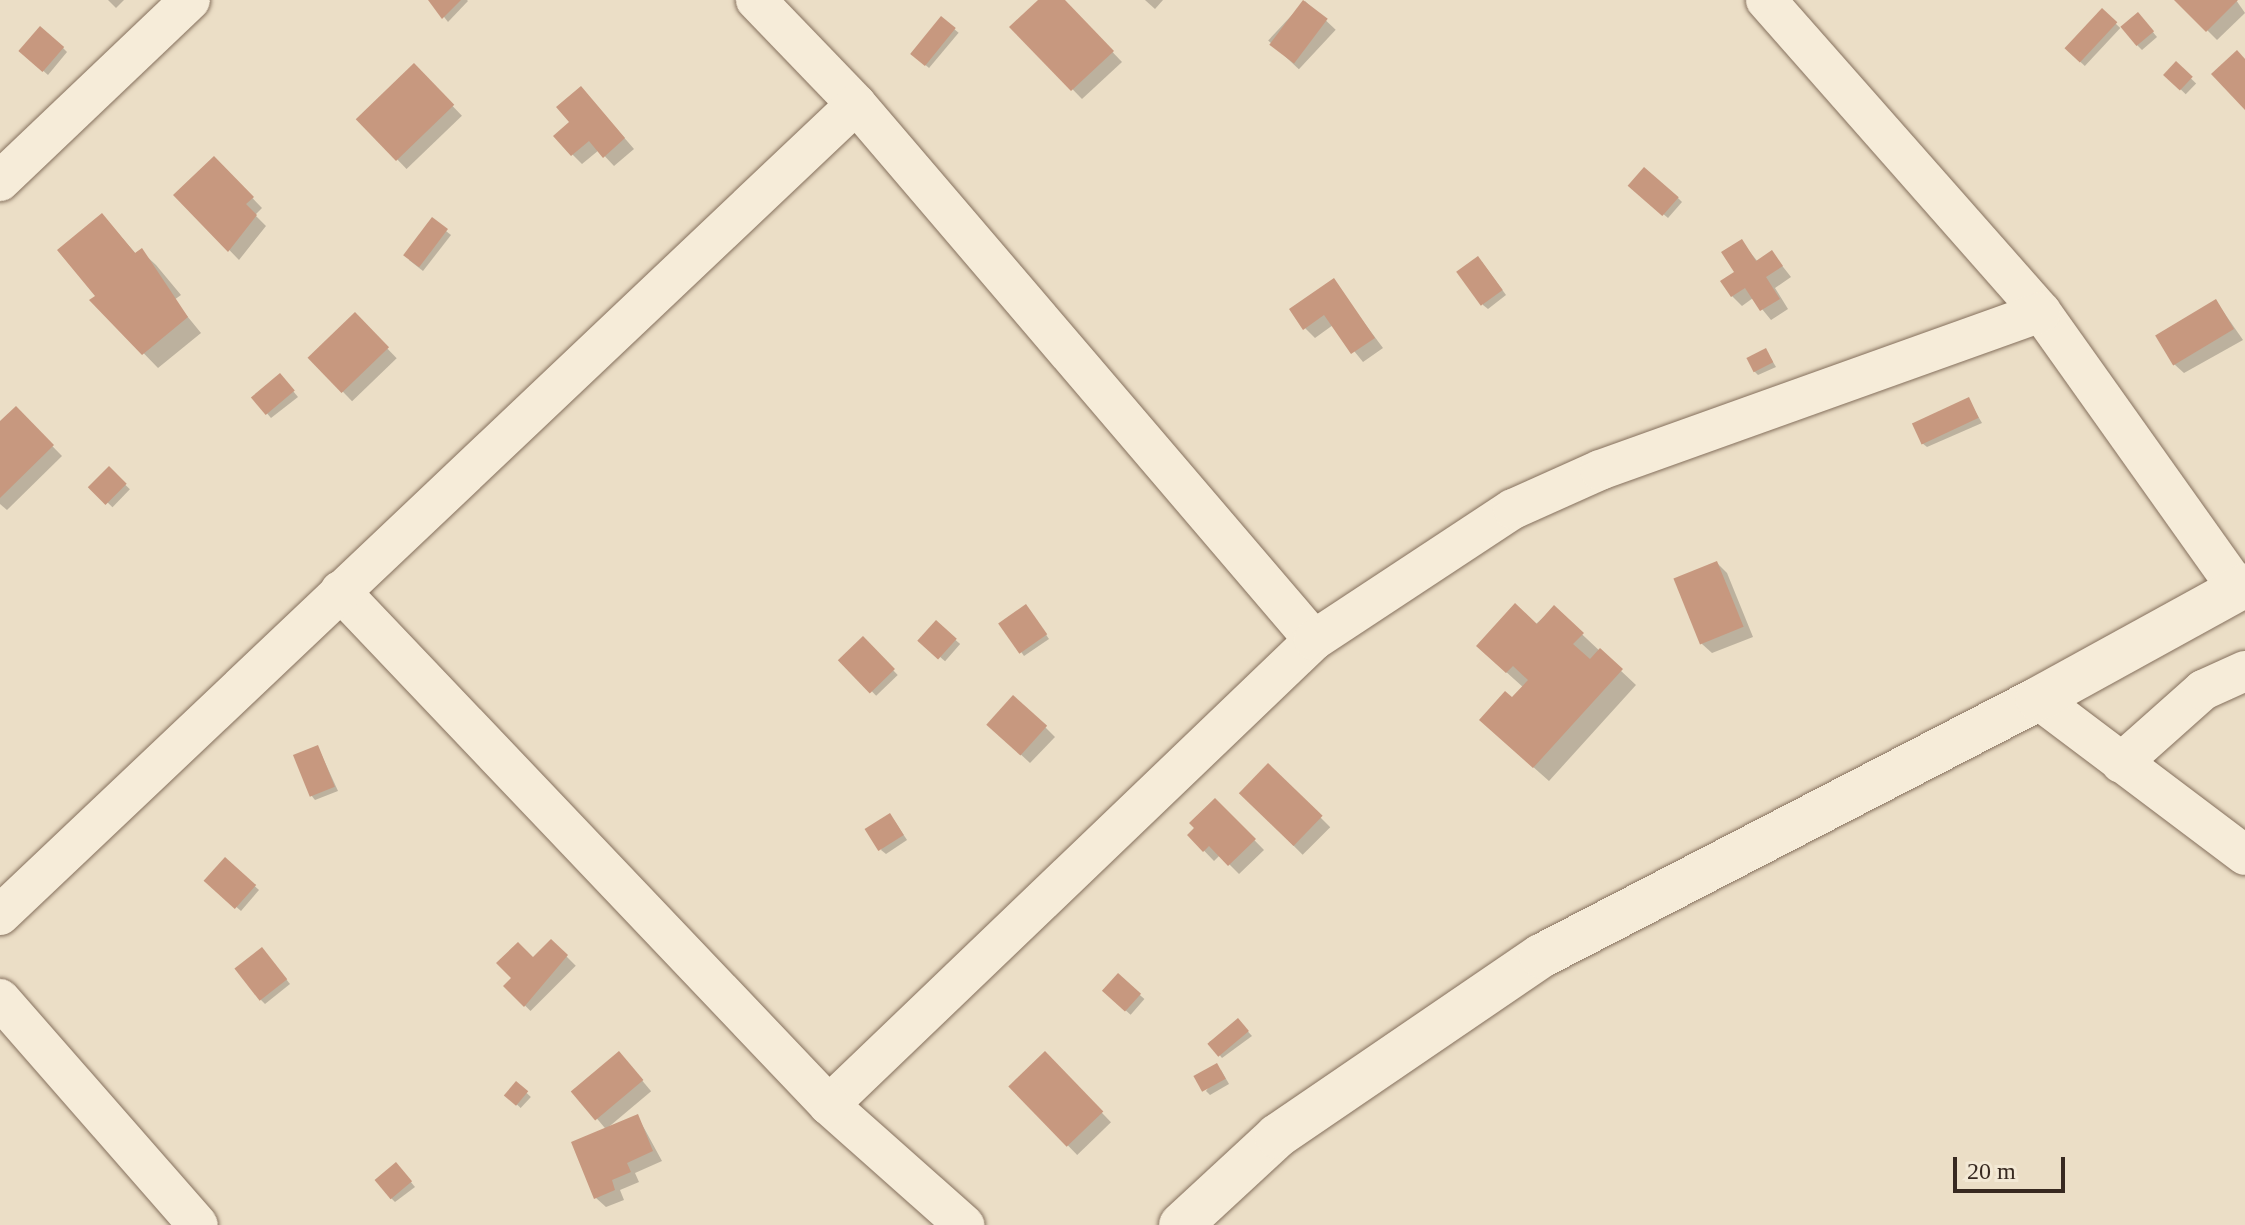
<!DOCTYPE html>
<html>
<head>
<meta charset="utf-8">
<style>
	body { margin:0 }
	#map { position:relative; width:2245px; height:1225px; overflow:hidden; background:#ebdec6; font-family:"Times New Roman",serif }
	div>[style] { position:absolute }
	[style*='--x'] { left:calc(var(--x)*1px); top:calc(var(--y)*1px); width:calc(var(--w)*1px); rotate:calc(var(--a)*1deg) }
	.shadow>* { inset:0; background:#0003; transform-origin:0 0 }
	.building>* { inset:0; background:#c7987f; transform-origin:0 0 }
	.roads { filter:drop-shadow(0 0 2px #85705d) drop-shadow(0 0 2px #85705d) }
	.minor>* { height:40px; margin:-20px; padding:0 20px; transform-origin:20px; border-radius:20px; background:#f6ecd9 }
	.tertiary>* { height:44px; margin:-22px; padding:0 22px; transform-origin:22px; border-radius:22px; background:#f6ecd9 }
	span { translate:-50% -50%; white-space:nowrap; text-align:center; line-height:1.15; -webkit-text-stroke:8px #f3e9d5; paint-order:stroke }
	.scale { position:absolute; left:1953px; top:1157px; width:112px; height:36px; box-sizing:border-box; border:4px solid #372920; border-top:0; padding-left:10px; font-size:24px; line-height:28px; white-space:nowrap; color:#372920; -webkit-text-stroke:6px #f3e9d5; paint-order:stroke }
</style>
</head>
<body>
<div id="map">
	<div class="shadow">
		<div style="clip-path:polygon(108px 0,124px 0,116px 8px)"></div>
		<div style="clip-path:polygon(431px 0,467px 0,468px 1px,448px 22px)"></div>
		<div style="clip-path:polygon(1041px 0,1063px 0,1122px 62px,1082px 99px,1012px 27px)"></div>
		<div style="clip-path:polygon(1145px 0,1163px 0,1155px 9px)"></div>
		<div style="clip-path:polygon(2177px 0,2236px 0,2245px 13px,2217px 40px)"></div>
		<div style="left:1305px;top:1px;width:42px;height:54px;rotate:43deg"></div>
		<div style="left:2102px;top:11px;width:25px;height:52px;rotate:43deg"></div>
		<div style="left:941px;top:18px;width:23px;height:46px;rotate:40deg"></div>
		<div style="clip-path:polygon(2142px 19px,2157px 37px,2142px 50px,2137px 45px)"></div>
		<div style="clip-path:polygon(63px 48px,67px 52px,48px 75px,21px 51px)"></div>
		<div style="left:2176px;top:64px;width:28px;height:15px;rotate:44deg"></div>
		<div style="left:414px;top:66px;width:69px;height:77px;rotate:46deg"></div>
		<div style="clip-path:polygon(590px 98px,634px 149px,614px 166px,599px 150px,582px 164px,572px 154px,572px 122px)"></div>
		<div style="clip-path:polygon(214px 158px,262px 208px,255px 215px,266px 226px,239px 260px,176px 195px)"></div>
		<div style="clip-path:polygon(1635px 190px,1678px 198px,1682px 202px,1668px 218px)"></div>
		<div style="clip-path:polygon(102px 215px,137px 255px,141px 251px,156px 265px,181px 295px,174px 300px,201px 333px,158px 368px,92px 300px,98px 296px)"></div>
		<div style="clip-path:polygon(432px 220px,451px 235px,423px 271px,409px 260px)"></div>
		<div style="clip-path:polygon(1742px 242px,1758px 262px,1772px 253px,1791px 277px,1775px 288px,1788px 309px,1771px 320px,1753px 298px,1742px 306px,1732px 296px)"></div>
		<div style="clip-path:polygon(1482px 262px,1506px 295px,1488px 309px,1483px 305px)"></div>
		<div style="clip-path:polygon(1333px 281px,1383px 348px,1363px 362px,1333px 325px,1315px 338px,1305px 328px)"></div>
		<div style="clip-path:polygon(2216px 301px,2243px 340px,2184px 373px,2174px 364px)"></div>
		<div style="left:355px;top:315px;width:60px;height:62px;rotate:46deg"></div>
		<div style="clip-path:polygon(1766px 350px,1776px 367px,1758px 375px,1754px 371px)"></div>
		<div style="clip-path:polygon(284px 380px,298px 397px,271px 418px,253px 397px)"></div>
		<div style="clip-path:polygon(1968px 399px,1982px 423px,1927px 447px,1922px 443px)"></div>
		<div style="clip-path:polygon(16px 409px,62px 456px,7px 510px,0 504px,0 424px)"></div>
		<div style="left:109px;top:469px;width:29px;height:25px;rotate:44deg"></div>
		<div style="clip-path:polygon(1717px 563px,1727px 573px,1753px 637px,1712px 653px,1702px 644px)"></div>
		<div style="clip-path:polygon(1554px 608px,1636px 685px,1549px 781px,1496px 734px,1524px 688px,1494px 661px)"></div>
		<div style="clip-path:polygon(1030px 611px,1049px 639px,1024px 656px,1001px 623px)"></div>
		<div style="left:936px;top:623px;width:32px;height:23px;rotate:41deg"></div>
		<div style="left:863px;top:639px;width:50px;height:30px;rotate:46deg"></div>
		<div style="clip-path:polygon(988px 724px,1045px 727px,1055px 737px,1030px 763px)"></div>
		<div style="clip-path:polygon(318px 747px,338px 791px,315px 800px,311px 795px)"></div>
		<div style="left:1268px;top:765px;width:88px;height:39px;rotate:45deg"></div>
		<div style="clip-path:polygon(1215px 800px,1264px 850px,1239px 874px,1220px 855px,1214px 861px,1189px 835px)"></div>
		<div style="clip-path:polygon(894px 820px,907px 840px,886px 854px,881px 850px)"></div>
		<div style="clip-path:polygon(225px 860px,259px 890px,241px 911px,211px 885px)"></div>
		<div style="left:551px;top:941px;width:35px;height:64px;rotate:45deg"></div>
		<div style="clip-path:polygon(266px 954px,290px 984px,265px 1004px,261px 1000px)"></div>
		<div style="left:1118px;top:976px;width:35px;height:21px;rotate:41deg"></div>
		<div style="clip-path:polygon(1242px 1025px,1252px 1036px,1222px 1058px,1209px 1042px)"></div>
		<div style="left:619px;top:1053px;width:50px;height:59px;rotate:50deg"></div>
		<div style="left:1045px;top:1054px;width:95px;height:47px;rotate:46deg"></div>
		<div style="clip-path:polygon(1221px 1070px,1229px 1084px,1210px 1095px,1206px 1091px)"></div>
		<div style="left:517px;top:1084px;width:19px;height:15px;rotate:43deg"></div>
		<div style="clip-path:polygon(638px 1117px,662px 1161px,635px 1173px,639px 1182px,620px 1190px,624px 1200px,606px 1207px,596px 1198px)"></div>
		<div style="clip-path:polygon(400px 1169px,415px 1187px,395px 1202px,391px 1198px)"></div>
	</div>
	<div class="building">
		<div style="clip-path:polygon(428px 0,461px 0,442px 19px)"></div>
		<div style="clip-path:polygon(1038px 0,1065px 0,1114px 51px,1071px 91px,1009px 27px)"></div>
		<div style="left:1303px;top:0;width:31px;height:56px;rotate:37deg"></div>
		<div style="clip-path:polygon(2174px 0,2238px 0,2206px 32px)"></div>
		<div style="left:2102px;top:8px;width:21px;height:55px;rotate:43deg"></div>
		<div style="left:2138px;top:12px;width:25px;height:23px;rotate:50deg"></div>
		<div style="left:941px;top:16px;width:19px;height:49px;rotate:39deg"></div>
		<div style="left:40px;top:26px;width:32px;height:33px;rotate:41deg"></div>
		<div style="clip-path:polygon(2237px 50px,2245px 59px,2245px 110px,2211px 74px)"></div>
		<div style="left:2176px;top:61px;width:23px;height:19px;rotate:43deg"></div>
		<div style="left:414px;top:63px;width:58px;height:81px;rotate:46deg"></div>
		<div style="clip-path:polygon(581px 86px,625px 138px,603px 158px,589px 141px,571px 156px,553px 136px,569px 122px,556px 107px)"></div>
		<div style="clip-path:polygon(214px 156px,254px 197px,246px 204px,257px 215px,228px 252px,173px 195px)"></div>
		<div style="left:1644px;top:167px;width:46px;height:25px;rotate:41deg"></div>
		<div style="clip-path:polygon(102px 213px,135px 253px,142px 248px,188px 317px,142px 355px,89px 300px,95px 296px,57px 250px)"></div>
		<div style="left:432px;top:217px;width:20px;height:48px;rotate:37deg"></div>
		<div style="clip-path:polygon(1742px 239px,1756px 261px,1772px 250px,1783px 266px,1766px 277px,1780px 299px,1760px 311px,1745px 288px,1731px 297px,1720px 281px,1734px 272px,1721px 252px)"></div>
		<div style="left:1478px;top:256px;width:42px;height:27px;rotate:54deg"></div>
		<div style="clip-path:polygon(1334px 278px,1375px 338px,1351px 354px,1324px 315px,1303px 330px,1289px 309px)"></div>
		<div style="left:2216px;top:299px;width:35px;height:71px;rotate:59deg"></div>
		<div style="left:355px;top:312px;width:49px;height:66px;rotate:46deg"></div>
		<div style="left:1766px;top:348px;width:16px;height:22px;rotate:63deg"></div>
		<div style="left:280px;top:373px;width:23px;height:38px;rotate:50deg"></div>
		<div style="left:1969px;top:397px;width:23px;height:63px;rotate:65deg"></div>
		<div style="clip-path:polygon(16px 406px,54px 445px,0 498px,0 421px)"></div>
		<div style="left:109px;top:466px;width:25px;height:30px;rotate:45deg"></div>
		<div style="left:1717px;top:561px;width:71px;height:47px;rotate:68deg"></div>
		<div style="clip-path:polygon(1515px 603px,1537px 624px,1554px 605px,1584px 633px,1573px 644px,1590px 659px,1600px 648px,1623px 669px,1533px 768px,1479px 720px,1505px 691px,1512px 697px,1528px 680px,1513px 666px,1506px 673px,1476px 646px)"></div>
		<div style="left:1026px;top:604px;width:37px;height:34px;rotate:55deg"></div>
		<div style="left:936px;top:620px;width:28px;height:28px;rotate:42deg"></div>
		<div style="left:863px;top:636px;width:46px;height:35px;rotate:46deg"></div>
		<div style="left:1013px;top:695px;width:46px;height:40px;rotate:42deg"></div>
		<div style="left:318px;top:745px;width:45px;height:27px;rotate:68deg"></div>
		<div style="left:1268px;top:763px;width:76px;height:42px;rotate:44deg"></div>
		<div style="clip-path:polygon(1215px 798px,1256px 839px,1228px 866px,1209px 846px,1203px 852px,1187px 835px,1194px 828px,1189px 823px)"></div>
		<div style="left:890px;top:813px;width:26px;height:30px;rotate:58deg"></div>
		<div style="left:225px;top:857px;width:42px;height:32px;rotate:42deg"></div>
		<div style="clip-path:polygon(551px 939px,568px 955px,524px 1007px,503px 986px,511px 978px,496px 963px,518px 942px,533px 957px)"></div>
		<div style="left:262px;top:947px;width:41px;height:35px;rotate:52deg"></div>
		<div style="left:1118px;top:973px;width:31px;height:24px;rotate:42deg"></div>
		<div style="left:1238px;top:1018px;width:17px;height:40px;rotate:50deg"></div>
		<div style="left:619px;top:1051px;width:38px;height:63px;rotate:50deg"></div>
		<div style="left:1045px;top:1051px;width:84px;height:51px;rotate:46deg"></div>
		<div style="left:1217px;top:1063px;width:18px;height:27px;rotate:61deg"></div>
		<div style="left:516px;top:1081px;width:16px;height:19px;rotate:40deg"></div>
		<div style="clip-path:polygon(638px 1114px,653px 1151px,627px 1163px,631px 1172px,612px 1180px,615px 1190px,594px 1199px,571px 1142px)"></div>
		<div style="left:396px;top:1162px;width:25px;height:28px;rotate:50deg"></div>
	</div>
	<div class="roads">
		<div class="minor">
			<div style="--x:756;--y:0;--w:144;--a:46.1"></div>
			<div style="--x:856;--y:104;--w:705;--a:49.49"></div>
			<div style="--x:1314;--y:640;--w:672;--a:136.21"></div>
			<div style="--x:829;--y:1105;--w:181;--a:41.6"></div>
			<div style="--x:1766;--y:0;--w:416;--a:48.6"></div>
			<div style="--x:2041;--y:312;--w:339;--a:54.6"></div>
			<div style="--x:0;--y:181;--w:262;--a:-43.6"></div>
			<div style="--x:340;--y:591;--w:709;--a:46.43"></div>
			<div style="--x:1314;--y:640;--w:238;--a:-33.4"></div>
			<div style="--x:1513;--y:509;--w:95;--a:-24.1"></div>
			<div style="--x:1600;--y:470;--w:468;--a:-19.7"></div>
			<div style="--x:2038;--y:699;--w:259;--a:37"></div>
			<div style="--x:2121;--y:763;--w:110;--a:-41.7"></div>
			<div style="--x:2203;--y:690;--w:46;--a:-24.3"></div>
			<div style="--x:0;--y:915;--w:1179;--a:-43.45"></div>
			<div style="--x:0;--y:999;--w:300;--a:48.8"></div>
		</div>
		<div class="tertiary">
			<div style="--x:1181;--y:1225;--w:131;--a:-42.8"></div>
			<div style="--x:1277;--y:1136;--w:320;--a:-34.3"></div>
			<div style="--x:1541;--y:956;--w:560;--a:-27.34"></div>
			<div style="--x:2038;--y:699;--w:236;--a:-28.8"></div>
		</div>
	</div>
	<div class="scale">20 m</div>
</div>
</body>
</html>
